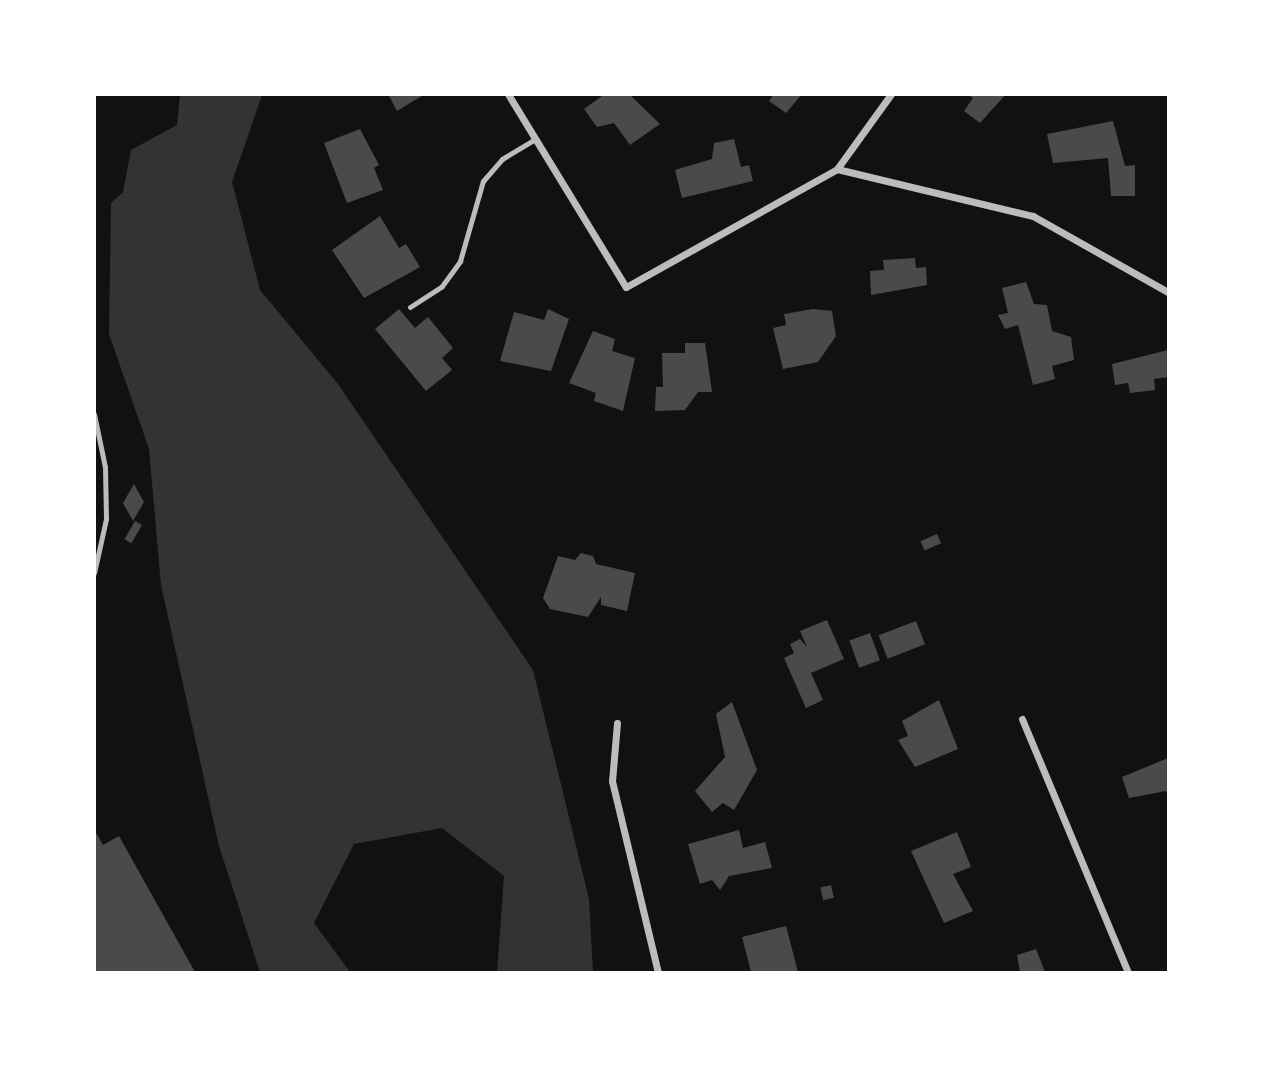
<!DOCTYPE html>
<html>
<head>
<meta charset="utf-8">
<style>
	body { margin:0 }
	#map { position:relative; width:1263px; height:1067px; overflow:hidden; background:#111; font-family:"PT Sans",sans-serif }
	div>[style] { position:absolute }
	[style*='--x'] { left:calc(var(--x)*1px); top:calc(var(--y)*1px); width:calc(var(--w)*1px); rotate:calc(var(--a)*1deg) }
	.water>* { inset:0; background:#333 }
	.building>* { inset:0; background:#4a4a4a; transform-origin:0 0 }
	.service>* { height:5px; margin:-2.5px; padding:0 2.5px; transform-origin:2.5px; border-radius:2.5px; background:#bcbcbc }
	.minor>* { height:7px; margin:-3.5px; padding:0 3.5px; transform-origin:3.5px; border-radius:3.5px; background:#bcbcbc }
	span { translate:-50% -50%; white-space:nowrap; text-align:center; line-height:1.15; -webkit-text-stroke:5px #fff; paint-order:stroke }
	.frame { position:absolute; inset:0; border:96px solid #fff; pointer-events:none }
</style>
</head>
<body>
<div id="map">
	<div class="water">
		<div style="clip-path:polygon(180px 95px,262px 95px,232px 182px,260px 290px,338px 384px,533px 670px,589px 899px,593px 972px,497px 972px,504px 876px,442px 828px,354px 844px,314px 923px,350px 972px,260px 972px,219px 846px,161px 585px,149px 449px,109px 334px,111px 203px,123px 192px,131px 150px,177px 125px)"></div>
	</div>
	<div class="building">
		<div style="clip-path:polygon(388px 94px,425px 94px,397px 111px)"></div>
		<div style="clip-path:polygon(605px 94px,629px 94px,660px 124px,630px 145px,614px 123px,597px 127px,584px 109px)"></div>
		<div style="clip-path:polygon(774px 94px,802px 94px,786px 113px,769px 101px)"></div>
		<div style="clip-path:polygon(967px 94px,1006px 94px,980px 123px,964px 111px,973px 98px)"></div>
		<div style="clip-path:polygon(1113px 121px,1125px 166px,1135px 165px,1135px 196px,1111px 196px,1108px 158px,1053px 163px,1047px 134px)"></div>
		<div style="clip-path:polygon(360px 129px,379px 165px,374px 168px,383px 190px,347px 203px,324px 143px)"></div>
		<div style="clip-path:polygon(734px 139px,741px 167px,749px 165px,753px 181px,682px 198px,675px 170px,712px 159px,714px 143px)"></div>
		<div style="clip-path:polygon(380px 216px,399px 248px,406px 244px,420px 267px,364px 298px,332px 250px)"></div>
		<div style="clip-path:polygon(915px 258px,916px 268px,926px 267px,927px 285px,871px 295px,870px 271px,884px 270px,883px 260px)"></div>
		<div style="clip-path:polygon(1026px 282px,1034px 304px,1047px 305px,1052px 331px,1071px 337px,1074px 360px,1052px 366px,1055px 379px,1033px 385px,1018px 325px,1005px 329px,998px 315px,1008px 313px,1002px 288px)"></div>
		<div style="clip-path:polygon(399px 309px,415px 328px,428px 317px,453px 348px,442px 358px,452px 370px,426px 391px,375px 329px)"></div>
		<div style="clip-path:polygon(548px 309px,569px 319px,551px 371px,500px 361px,514px 312px,544px 320px)"></div>
		<div style="clip-path:polygon(813px 309px,832px 311px,836px 336px,818px 362px,783px 369px,773px 328px,786px 325px,784px 314px)"></div>
		<div style="clip-path:polygon(593px 331px,615px 339px,612px 351px,635px 358px,623px 411px,594px 401px,596px 393px,569px 383px)"></div>
		<div style="clip-path:polygon(685px 343px,705px 343px,712px 392px,698px 392px,685px 410px,655px 411px,656px 387px,663px 387px,662px 353px,685px 353px)"></div>
		<div style="clip-path:polygon(1168px 350px,1168px 377px,1154px 379px,1155px 390px,1130px 393px,1128px 383px,1115px 385px,1112px 364px)"></div>
		<div style="clip-path:polygon(134px 484px,144px 502px,133px 521px,123px 503px)"></div>
		<div style="left:135px;top:521px;width:8px;height:21px;rotate:30deg"></div>
		<div style="left:937px;top:534px;width:10px;height:18px;rotate:66deg"></div>
		<div style="clip-path:polygon(581px 553px,593px 556px,596px 564px,635px 573px,627px 611px,601px 605px,601px 597px,588px 617px,550px 609px,543px 598px,558px 556px,575px 560px)"></div>
		<div style="clip-path:polygon(827px 620px,844px 659px,811px 673px,823px 700px,806px 708px,784px 658px,794px 653px,790px 644px,800px 639px,807px 647px,800px 631px)"></div>
		<div style="left:916px;top:621px;width:25px;height:40px;rotate:69deg"></div>
		<div style="left:870px;top:633px;width:29px;height:22px;rotate:70deg"></div>
		<div style="clip-path:polygon(939px 700px,958px 749px,915px 767px,898px 740px,908px 736px,902px 721px)"></div>
		<div style="clip-path:polygon(732px 702px,757px 770px,734px 810px,723px 803px,712px 812px,695px 791px,725px 757px,716px 714px)"></div>
		<div style="clip-path:polygon(1168px 758px,1168px 796px,1166px 791px,1129px 798px,1122px 777px)"></div>
		<div style="clip-path:polygon(94px 829px,103px 845px,119px 836px,195px 972px,94px 972px)"></div>
		<div style="clip-path:polygon(739px 830px,743px 848px,765px 842px,772px 868px,729px 876px,720px 890px,712px 880px,700px 884px,688px 844px)"></div>
		<div style="clip-path:polygon(957px 832px,971px 867px,953px 874px,973px 911px,944px 923px,911px 851px)"></div>
		<div style="left:831px;top:885px;width:13px;height:11px;rotate:77deg"></div>
		<div style="clip-path:polygon(786px 926px,798px 972px,751px 972px,742px 937px)"></div>
		<div style="clip-path:polygon(1036px 949px,1045px 972px,1020px 972px,1017px 955px)"></div>
	</div>
	<div class="service">
		<div style="--x:410;--y:307;--w:38;--a:-33"></div>
		<div style="--x:442;--y:286;--w:31;--a:-54"></div>
		<div style="--x:460;--y:261;--w:83;--a:-74"></div>
		<div style="--x:483;--y:181;--w:29;--a:-49"></div>
		<div style="--x:502;--y:159;--w:39;--a:-31"></div>
		<div style="--x:94;--y:414;--w:54;--a:78.3"></div>
		<div style="--x:105;--y:467;--w:52;--a:88.9"></div>
		<div style="--x:106;--y:519;--w:55;--a:102.5"></div>
	</div>
	<div class="minor">
		<div style="--x:508;--y:94;--w:226;--a:58.6"></div>
		<div style="--x:626;--y:287;--w:242;--a:-29.2"></div>
		<div style="--x:837;--y:169;--w:202;--a:13.5"></div>
		<div style="--x:1033;--y:216;--w:155;--a:29.4"></div>
		<div style="--x:837;--y:169;--w:92;--a:-54.2"></div>
		<div style="--x:1022;--y:719;--w:274;--a:67.3"></div>
		<div style="--x:617;--y:723;--w:58;--a:94.9"></div>
		<div style="--x:612;--y:781;--w:196;--a:76.5"></div>
	</div>
	<div class="frame"></div>
</div>
</body>
</html>
